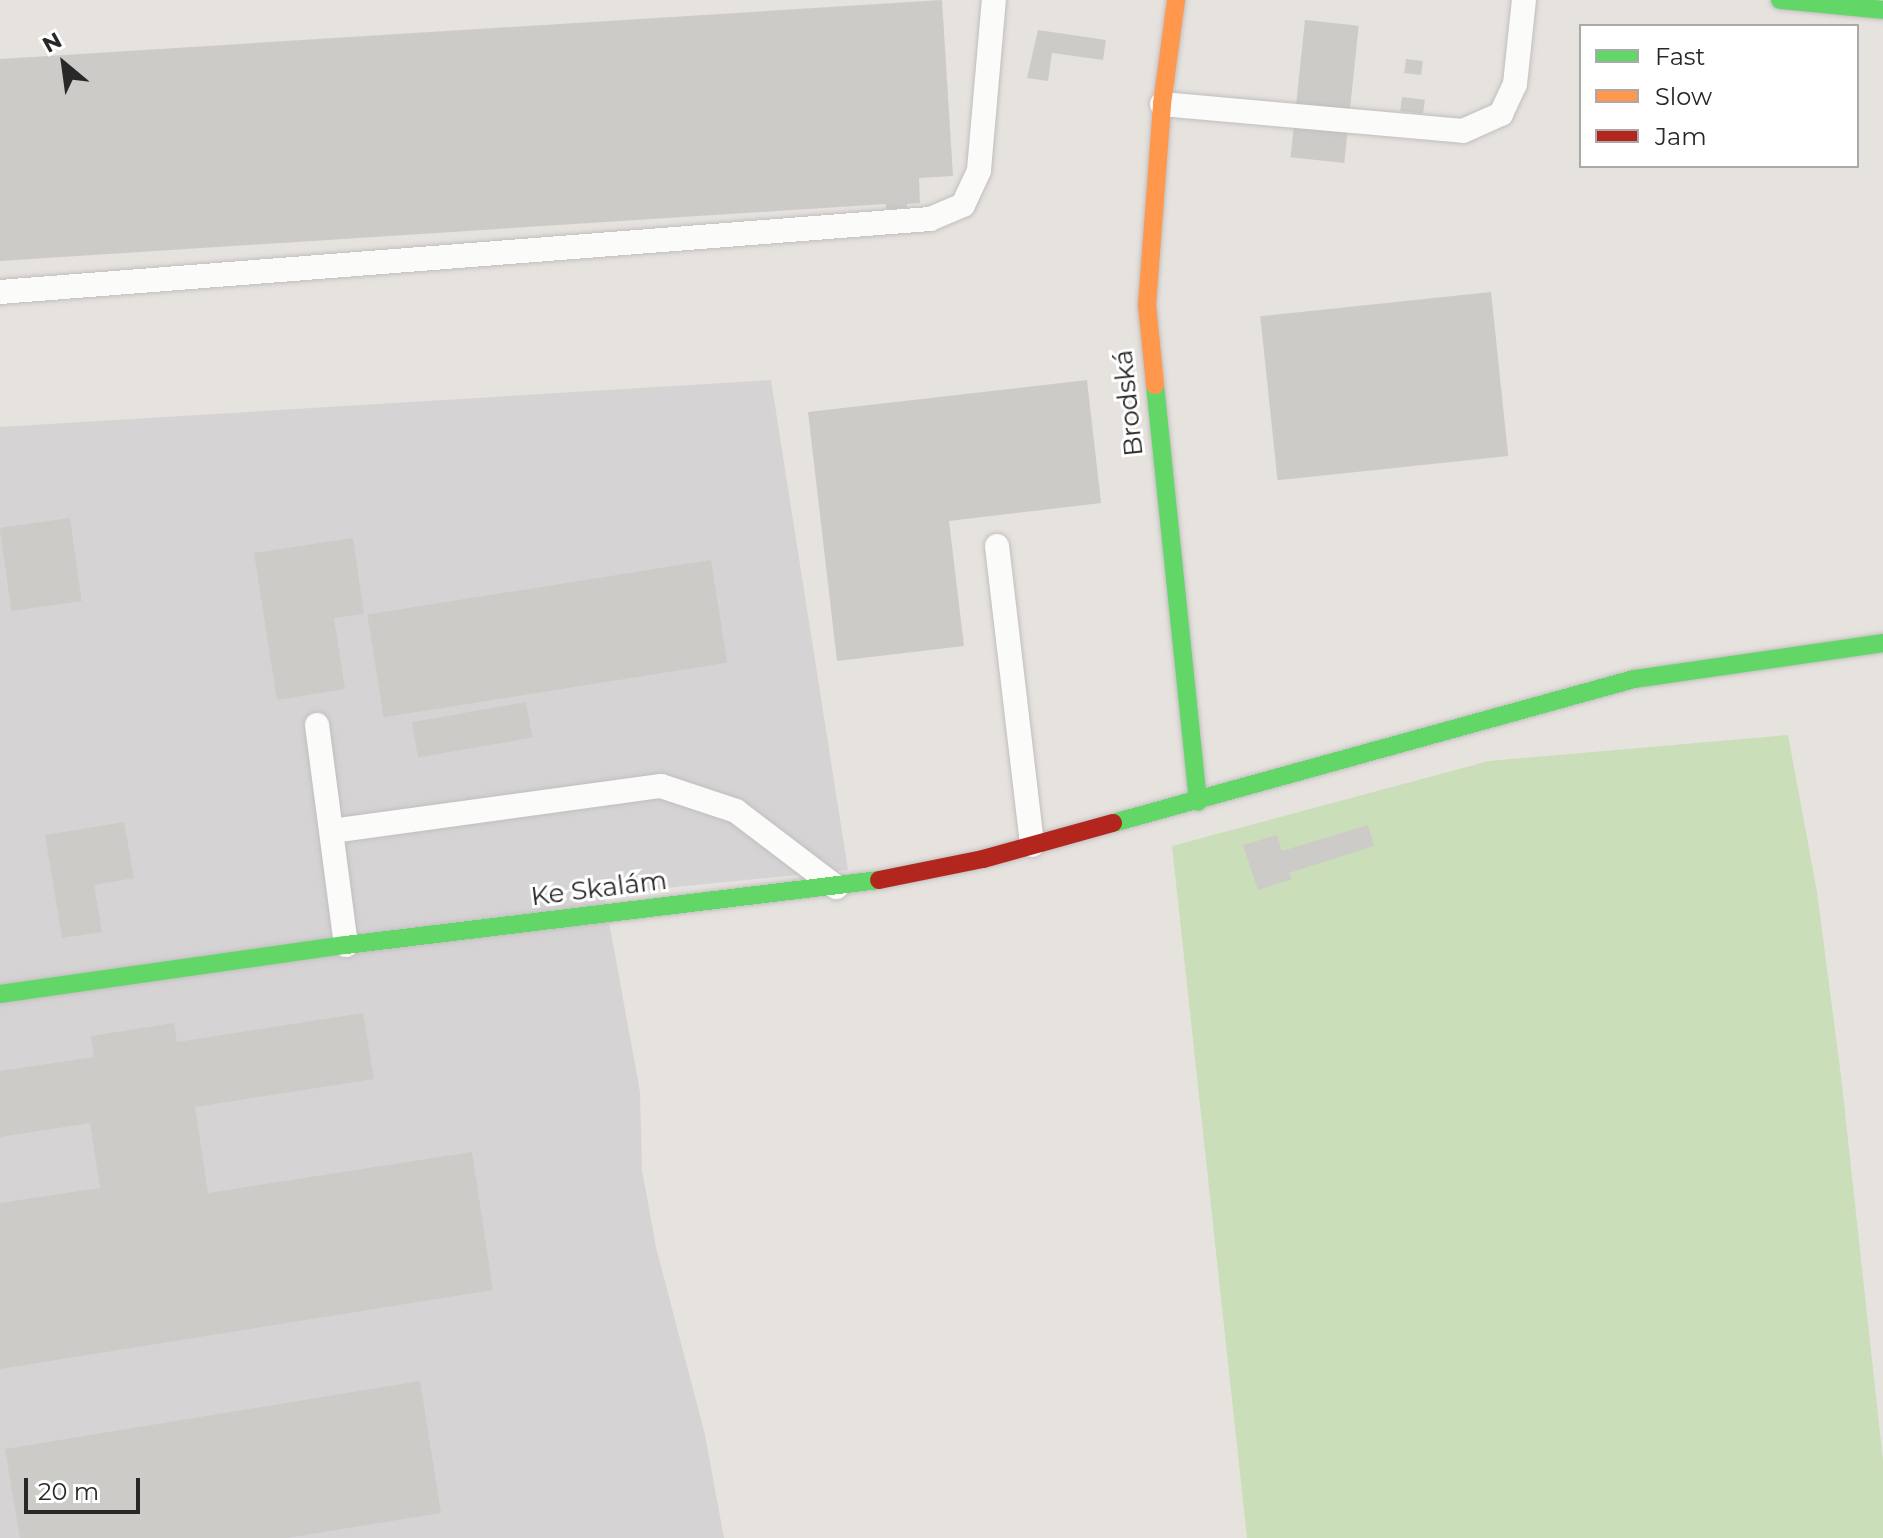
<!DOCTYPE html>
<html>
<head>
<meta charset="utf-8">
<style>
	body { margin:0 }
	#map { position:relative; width:1883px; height:1538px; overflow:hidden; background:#e6e2de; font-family:Montserrat,sans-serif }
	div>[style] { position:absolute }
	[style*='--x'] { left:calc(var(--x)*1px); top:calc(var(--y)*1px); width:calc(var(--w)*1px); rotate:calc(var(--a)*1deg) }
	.industrial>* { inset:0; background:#d6d3d5 }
	.green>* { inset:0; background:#cadeba }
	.building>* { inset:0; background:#cdcbc8; transform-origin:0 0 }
	.roads { filter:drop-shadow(0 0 2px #c0bfbf) drop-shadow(0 0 2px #c0bfbf) }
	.lane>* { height:24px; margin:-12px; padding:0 12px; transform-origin:12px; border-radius:12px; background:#fbfbfa }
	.fast>* { height:18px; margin:-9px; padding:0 9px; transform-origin:9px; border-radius:9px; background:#63d668 }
	.slow>* { height:18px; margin:-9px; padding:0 9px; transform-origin:9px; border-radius:9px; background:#ff974d }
	.jam>* { height:18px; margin:-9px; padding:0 9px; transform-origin:9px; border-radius:9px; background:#b3261e }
	span { translate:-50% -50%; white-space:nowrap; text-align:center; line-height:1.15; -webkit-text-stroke:6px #fff; paint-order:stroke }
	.street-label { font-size:26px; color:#282828 }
	.legend { position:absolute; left:1579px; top:24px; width:280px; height:144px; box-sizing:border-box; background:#fff; border:2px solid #a9a9a9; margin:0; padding:10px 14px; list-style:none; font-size:24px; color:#282828 }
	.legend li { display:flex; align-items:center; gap:16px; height:40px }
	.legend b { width:40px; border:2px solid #a9a9a9 }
	.north { position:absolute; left:24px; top:24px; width:80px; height:80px; -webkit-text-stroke:6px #fff; paint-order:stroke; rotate:331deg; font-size:22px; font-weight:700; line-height:32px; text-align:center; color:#282828 }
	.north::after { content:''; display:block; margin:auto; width:28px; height:36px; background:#282828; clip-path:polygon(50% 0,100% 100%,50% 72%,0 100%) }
	.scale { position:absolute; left:24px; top:1478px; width:116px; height:36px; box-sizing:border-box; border:4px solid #282828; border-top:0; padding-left:10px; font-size:24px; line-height:28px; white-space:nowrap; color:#282828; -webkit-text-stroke:6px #fff; paint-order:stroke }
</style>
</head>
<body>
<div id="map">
	<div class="industrial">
		<div style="clip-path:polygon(771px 380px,848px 870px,604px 894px,640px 1092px,642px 1170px,656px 1247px,705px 1435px,724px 1538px,0 1538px,0 427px)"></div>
	</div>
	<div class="green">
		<div style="clip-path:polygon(1788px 735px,1817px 892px,1841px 1076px,1883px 1461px,1883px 1538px,1247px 1538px,1172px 846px,1489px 761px)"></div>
	</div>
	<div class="building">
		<div style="clip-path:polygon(942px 0,953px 176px,919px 178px,920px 203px,907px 204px,907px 208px,886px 209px,886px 204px,0 261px,0 59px)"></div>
		<div style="left:1305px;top:20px;width:54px;height:138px;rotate:6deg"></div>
		<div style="clip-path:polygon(1038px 30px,1106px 40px,1103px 60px,1052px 53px,1048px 81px,1027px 78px)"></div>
		<div style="left:1406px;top:59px;width:17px;height:14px;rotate:7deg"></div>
		<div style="left:1402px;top:97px;width:23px;height:14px;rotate:7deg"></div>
		<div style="left:1491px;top:292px;width:165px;height:232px;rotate:84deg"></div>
		<div style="clip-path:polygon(1087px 380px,1101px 503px,949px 521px,964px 646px,837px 661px,808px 412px)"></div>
		<div style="left:70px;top:518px;width:84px;height:71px;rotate:82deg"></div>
		<div style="clip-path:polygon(353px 538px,364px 614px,334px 618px,345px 689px,277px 700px,254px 553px)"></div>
		<div style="left:711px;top:560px;width:104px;height:348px;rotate:81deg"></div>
		<div style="left:526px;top:702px;width:36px;height:116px;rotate:80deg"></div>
		<div style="clip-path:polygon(124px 822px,134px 878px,94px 885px,102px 932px,62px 938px,45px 835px)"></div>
		<div style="clip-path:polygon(1368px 825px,1374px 846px,1289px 873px,1292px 879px,1258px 890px,1243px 845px,1277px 835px,1282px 851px)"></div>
		<div style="clip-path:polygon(363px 1013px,374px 1079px,195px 1107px,208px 1193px,472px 1152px,493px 1290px,0 1369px,0 1203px,100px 1188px,90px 1123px,0 1137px,0 1071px,94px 1057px,91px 1036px,174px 1023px,177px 1042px)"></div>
		<div style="clip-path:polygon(420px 1381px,441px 1513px,287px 1538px,20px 1538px,5px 1449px)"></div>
	</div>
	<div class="roads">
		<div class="lane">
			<div style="--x:1162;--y:104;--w:302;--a:5.1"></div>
			<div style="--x:1463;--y:131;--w:42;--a:-24.1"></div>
			<div style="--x:1501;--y:114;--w:33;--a:-65"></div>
			<div style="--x:1515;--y:84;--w:84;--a:-83.9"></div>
			<div style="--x:0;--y:292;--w:933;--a:-4.49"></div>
			<div style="--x:930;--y:219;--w:36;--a:-23"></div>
			<div style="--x:963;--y:205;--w:38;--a:-65"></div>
			<div style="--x:979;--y:170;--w:171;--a:-85"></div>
			<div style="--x:997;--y:546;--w:301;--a:83.3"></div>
			<div style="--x:317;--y:725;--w:222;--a:82.5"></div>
			<div style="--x:332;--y:831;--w:332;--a:-7.8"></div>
			<div style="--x:661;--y:786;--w:79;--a:18.4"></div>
			<div style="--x:736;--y:811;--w:126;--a:37.2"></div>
		</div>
		<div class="fast">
			<div style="--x:1780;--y:0;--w:103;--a:5.5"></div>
			<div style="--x:1155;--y:385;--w:419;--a:84.1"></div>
			<div style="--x:1113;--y:823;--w:541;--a:-15.45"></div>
			<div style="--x:1634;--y:679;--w:252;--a:-8.2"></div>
			<div style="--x:0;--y:994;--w:349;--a:-8.1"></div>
			<div style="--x:346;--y:945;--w:537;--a:-6.95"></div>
		</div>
		<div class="slow">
			<div style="--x:1155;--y:385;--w:80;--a:-95.7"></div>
			<div style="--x:1147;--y:305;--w:202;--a:-85.7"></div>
			<div style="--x:1162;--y:104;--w:105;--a:-82.3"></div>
		</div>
		<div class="jam">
			<div style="--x:879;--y:880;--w:106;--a:-11.4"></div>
			<div style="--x:983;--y:859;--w:135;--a:-15.5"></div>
		</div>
	</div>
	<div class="street-label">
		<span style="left:1129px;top:403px;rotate:-96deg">Brodská</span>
		<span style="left:599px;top:889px;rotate:-7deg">Ke Skalám</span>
	</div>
	<ul class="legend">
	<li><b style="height:10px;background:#63d668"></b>Fast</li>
	<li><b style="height:10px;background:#ff974d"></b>Slow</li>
	<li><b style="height:10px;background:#b3261e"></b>Jam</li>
	</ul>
	<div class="north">N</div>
	<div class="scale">20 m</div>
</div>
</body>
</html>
